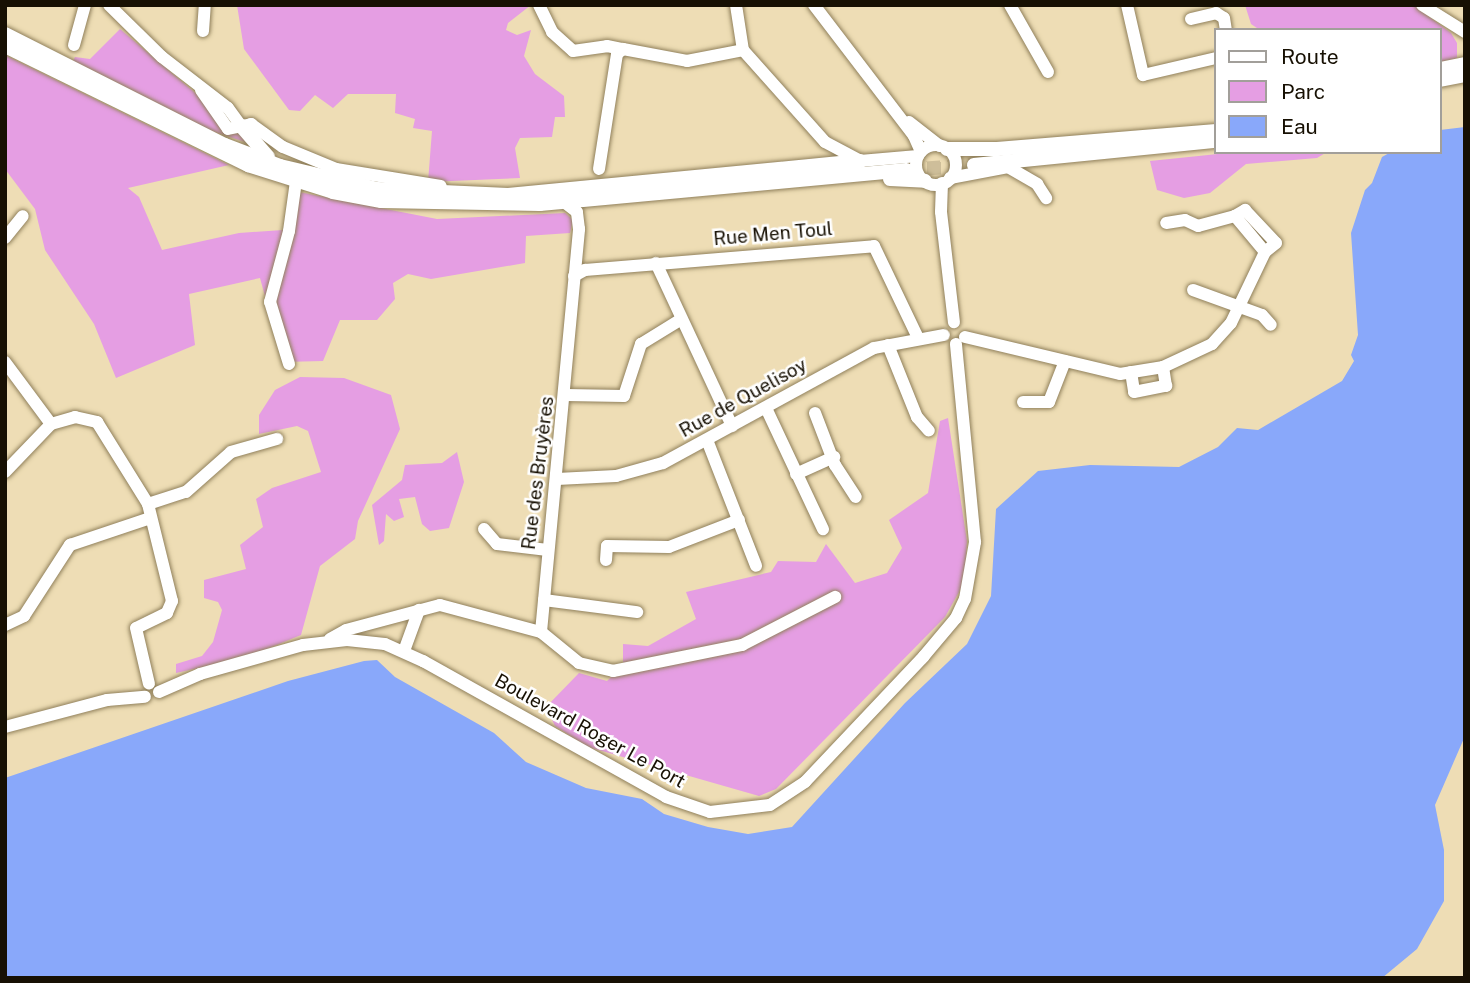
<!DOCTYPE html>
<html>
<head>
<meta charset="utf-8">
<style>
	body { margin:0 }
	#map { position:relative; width:1470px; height:983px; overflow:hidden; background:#eeddb5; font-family:"Public Sans",sans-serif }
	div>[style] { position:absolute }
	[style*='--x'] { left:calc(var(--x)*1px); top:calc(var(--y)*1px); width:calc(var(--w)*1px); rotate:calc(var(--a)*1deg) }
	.green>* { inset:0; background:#e59ee3 }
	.water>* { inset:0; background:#89a8fa }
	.major-tunnel>* { height:14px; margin-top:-7px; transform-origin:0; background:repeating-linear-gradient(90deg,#cebe9a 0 14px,transparent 0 21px) }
	.roads { filter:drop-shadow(0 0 2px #90805b) drop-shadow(0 0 2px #90805b) }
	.minor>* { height:12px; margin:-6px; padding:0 6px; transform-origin:6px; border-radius:6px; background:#fff }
	.minor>.ring { margin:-6px; padding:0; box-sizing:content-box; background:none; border:12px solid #fff; border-radius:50% }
	.major>* { height:14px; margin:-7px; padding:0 7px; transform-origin:7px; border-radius:7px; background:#fff }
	span { translate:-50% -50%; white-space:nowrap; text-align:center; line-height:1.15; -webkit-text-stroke:5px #fff; paint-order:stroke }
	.street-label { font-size:19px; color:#171003 }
	.frame { position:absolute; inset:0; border:7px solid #171003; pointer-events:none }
	.legend { position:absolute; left:1214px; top:28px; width:228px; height:126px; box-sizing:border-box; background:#fff; border:2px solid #a29f9a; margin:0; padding:9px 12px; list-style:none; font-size:21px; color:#171003 }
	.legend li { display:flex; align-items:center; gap:14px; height:35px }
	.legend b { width:35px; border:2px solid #a29f9a }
</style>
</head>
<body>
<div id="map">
	<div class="green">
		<div style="clip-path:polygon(237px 5px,531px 5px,508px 23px,506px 30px,517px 35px,531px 30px,524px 56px,535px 74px,564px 96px,565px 117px,555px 117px,552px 137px,520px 138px,515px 148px,520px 178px,428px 182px,432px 131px,413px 128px,415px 119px,395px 113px,396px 94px,348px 94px,333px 108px,315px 95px,300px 111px,289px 110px,244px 49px)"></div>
		<div style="clip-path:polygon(1245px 5px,1413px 5px,1451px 33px,1457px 43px,1457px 58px,1440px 62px,1440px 30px,1260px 30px,1251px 24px)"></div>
		<div style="clip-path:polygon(120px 29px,240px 131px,245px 142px,206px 129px,72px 63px,75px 57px,90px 59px)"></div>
		<div style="clip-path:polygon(5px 55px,229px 165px,128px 188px,139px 197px,162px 250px,239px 233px,283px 230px,299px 192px,437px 219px,565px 213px,573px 220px,570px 233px,526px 236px,525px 263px,431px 279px,408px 274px,393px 283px,395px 299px,377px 320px,340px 320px,323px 361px,283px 362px,260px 278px,189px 294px,195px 345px,116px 378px,94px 324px,45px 250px,35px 209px,5px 169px)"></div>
		<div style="clip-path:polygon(1237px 152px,1327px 152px,1317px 158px,1246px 164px,1210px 193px,1184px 198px,1157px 190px,1150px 161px)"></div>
		<div style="clip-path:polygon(300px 377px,344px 378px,391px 395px,400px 429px,358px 521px,355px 539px,320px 566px,301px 635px,247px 657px,176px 673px,176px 664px,202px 656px,213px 642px,222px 610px,218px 602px,204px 598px,204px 580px,246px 569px,240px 545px,263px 527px,256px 499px,272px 488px,321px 472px,308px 431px,297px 426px,259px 434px,259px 415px,275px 390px)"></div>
		<div style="clip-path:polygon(948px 418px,967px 541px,964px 583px,945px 617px,776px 789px,759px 796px,588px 747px,555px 726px,546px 707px,579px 673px,607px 681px,623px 666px,623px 644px,648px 646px,696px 619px,686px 592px,771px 572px,778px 561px,816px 562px,826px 544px,855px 583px,887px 573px,902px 548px,889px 520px,928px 493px,940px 421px)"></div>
		<div style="clip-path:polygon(457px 452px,464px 482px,449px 528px,430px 531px,422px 524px,415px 497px,399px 499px,404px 517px,394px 521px,386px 514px,384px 541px,379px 545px,372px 505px,402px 480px,405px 465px,442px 463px)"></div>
	</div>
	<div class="water">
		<div style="clip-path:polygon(1465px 127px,1465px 736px,1435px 805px,1444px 850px,1444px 901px,1417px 949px,1382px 978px,5px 978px,5px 778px,288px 681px,364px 661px,377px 660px,395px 677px,494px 733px,526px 762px,586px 788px,642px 799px,664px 814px,708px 827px,748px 834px,792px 827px,905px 703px,967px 644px,991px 596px,996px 509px,1038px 471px,1090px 465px,1179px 467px,1218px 447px,1237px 428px,1258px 430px,1342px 381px,1354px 361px,1351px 355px,1358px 335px,1351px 233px,1365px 190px,1372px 183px,1382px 157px,1391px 152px,1440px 152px,1440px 130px)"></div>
	</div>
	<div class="major-tunnel">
		<div style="--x:906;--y:170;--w:68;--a:-4.2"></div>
	</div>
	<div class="roads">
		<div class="minor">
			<div style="--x:109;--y:5;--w:74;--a:44.5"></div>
			<div style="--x:162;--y:57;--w:83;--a:37.7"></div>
			<div style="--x:228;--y:108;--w:22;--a:54"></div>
			<div style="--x:539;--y:5;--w:30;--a:64"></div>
			<div style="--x:552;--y:32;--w:28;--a:42"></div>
			<div style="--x:573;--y:51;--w:34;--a:-8"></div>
			<div style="--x:607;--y:46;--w:16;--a:11"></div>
			<div style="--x:736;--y:5;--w:46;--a:81.2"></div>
			<div style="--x:743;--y:50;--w:123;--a:48.3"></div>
			<div style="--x:825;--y:142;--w:40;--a:28"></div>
			<div style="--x:860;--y:161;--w:58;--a:-4.9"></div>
			<div style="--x:814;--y:5;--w:165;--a:52.6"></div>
			<div style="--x:914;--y:136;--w:17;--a:66"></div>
			<div style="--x:1010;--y:5;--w:77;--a:60.4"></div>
			<div style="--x:1127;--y:5;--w:72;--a:77.1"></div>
			<div style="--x:1143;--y:75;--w:75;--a:-13.1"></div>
			<div style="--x:1422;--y:5;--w:51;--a:32.1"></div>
			<div style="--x:1191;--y:19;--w:26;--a:-13"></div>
			<div style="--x:1216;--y:13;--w:9;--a:32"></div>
			<div style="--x:1224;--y:18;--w:12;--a:81"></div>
			<div style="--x:203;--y:31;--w:26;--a:-86"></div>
			<div style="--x:74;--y:45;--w:41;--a:-74.6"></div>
			<div style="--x:201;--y:90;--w:47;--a:55.3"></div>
			<div style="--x:228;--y:129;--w:24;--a:-12"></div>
			<div style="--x:251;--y:124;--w:39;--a:36"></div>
			<div style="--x:283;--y:147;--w:57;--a:22.5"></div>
			<div style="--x:336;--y:169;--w:106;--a:9.2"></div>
			<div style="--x:909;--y:122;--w:39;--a:38"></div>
			<div class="ring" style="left:916px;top:145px;width:28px;height:28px"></div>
			<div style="--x:599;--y:169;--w:116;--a:-81.1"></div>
			<div style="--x:617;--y:54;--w:8;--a:-40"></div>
			<div style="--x:623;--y:49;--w:65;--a:10.6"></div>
			<div style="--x:687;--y:61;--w:57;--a:-11.1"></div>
			<div style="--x:950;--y:178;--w:59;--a:-10.7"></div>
			<div style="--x:1008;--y:167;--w:34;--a:30"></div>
			<div style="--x:1037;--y:184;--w:17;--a:57"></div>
			<div style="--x:942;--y:183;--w:29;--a:92"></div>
			<div style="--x:941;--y:212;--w:111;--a:83.3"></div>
			<div style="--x:1235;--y:216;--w:12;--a:-31"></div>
			<div style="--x:1245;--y:210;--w:45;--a:46.8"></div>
			<div style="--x:1276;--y:243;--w:14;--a:141"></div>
			<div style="--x:5;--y:238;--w:28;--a:-51"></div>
			<div style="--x:656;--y:263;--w:180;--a:65"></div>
			<div style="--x:574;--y:276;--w:13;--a:-29"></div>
			<div style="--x:585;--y:270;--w:290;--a:-4.7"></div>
			<div style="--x:874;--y:246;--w:102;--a:64.4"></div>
			<div style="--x:1193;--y:290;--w:73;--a:19.9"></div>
			<div style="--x:1262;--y:315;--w:13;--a:48"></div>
			<div style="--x:965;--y:337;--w:159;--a:13.4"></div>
			<div style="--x:1120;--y:374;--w:44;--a:-9.2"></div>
			<div style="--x:1163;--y:367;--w:54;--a:-25.1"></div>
			<div style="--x:1212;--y:344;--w:28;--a:-48"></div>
			<div style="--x:1231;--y:323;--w:79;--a:-64.4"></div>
			<div style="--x:1265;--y:252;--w:47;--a:-129.8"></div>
			<div style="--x:1235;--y:216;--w:38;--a:165"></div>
			<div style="--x:1198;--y:226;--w:14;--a:-155"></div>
			<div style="--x:1185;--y:220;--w:19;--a:171"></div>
			<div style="--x:888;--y:345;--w:78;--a:68.1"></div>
			<div style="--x:917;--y:417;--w:18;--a:49"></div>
			<div style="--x:5;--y:362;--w:77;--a:53.4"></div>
			<div style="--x:51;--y:424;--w:25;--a:-16"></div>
			<div style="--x:75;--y:417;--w:23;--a:13"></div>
			<div style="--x:97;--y:422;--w:97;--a:58.1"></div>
			<div style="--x:148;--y:504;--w:100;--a:76.1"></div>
			<div style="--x:172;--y:601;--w:13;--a:113"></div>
			<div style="--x:167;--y:613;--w:34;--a:154"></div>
			<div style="--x:136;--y:628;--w:57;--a:76.9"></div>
			<div style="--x:289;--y:364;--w:65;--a:-107"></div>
			<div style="--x:270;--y:302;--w:73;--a:-75"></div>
			<div style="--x:289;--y:231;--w:50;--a:-82"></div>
			<div style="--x:1131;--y:372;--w:20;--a:81"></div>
			<div style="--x:1134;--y:392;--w:33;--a:-11"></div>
			<div style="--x:1166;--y:386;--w:19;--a:-99"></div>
			<div style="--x:566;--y:395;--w:58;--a:1"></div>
			<div style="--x:624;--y:396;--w:55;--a:-71.9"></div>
			<div style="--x:641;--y:344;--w:46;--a:-31.6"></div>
			<div style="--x:1023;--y:402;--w:26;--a:0"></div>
			<div style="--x:1049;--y:402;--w:44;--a:-68.7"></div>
			<div style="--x:766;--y:408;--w:134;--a:64.8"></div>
			<div style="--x:815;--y:413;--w:56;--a:69"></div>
			<div style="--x:835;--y:465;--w:38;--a:57"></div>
			<div style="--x:707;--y:440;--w:135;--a:68.7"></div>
			<div style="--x:5;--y:472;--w:66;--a:-46.2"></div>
			<div style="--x:796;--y:474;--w:42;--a:-24.1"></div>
			<div style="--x:557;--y:479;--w:59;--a:-2.9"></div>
			<div style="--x:616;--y:476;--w:49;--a:-15.5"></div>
			<div style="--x:663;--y:463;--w:240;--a:-28.6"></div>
			<div style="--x:874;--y:348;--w:71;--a:-10.5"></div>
			<div style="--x:148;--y:504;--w:40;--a:-18"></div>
			<div style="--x:186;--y:492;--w:60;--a:-41.6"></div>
			<div style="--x:231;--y:452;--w:48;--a:-15.8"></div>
			<div style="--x:484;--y:529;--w:20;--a:49"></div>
			<div style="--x:497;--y:544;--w:51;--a:6.7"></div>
			<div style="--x:606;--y:560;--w:14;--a:-86"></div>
			<div style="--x:607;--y:546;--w:62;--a:0.9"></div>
			<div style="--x:669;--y:547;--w:75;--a:-21.1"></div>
			<div style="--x:544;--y:600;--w:94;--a:7.4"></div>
			<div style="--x:5;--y:625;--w:21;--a:-25"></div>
			<div style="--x:24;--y:616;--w:85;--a:-57.1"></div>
			<div style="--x:70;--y:545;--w:84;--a:-18.6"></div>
			<div style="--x:541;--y:632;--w:49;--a:39.2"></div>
			<div style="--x:579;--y:663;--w:35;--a:13"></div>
			<div style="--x:613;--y:671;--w:132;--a:-11.4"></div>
			<div style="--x:742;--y:645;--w:105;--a:-27.3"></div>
			<div style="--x:330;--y:639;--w:18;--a:-29"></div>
			<div style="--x:346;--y:630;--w:97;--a:-14.9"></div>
			<div style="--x:440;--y:605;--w:105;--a:15"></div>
			<div style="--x:541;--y:632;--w:405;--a:-84.6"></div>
			<div style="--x:579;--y:229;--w:17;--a:-97"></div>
			<div style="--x:577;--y:212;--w:18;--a:-142"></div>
			<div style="--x:404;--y:651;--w:44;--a:-69.9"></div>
			<div style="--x:159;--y:692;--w:45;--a:-23.7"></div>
			<div style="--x:200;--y:674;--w:107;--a:-15.7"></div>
			<div style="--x:303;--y:645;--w:44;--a:-6.5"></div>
			<div style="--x:347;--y:640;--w:38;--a:6"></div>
			<div style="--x:385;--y:644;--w:42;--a:24.1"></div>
			<div style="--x:423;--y:661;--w:278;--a:29.2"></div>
			<div style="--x:666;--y:797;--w:46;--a:18.8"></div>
			<div style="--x:710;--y:812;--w:60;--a:-6.7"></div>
			<div style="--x:770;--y:805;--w:42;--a:-33.3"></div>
			<div style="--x:805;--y:782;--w:173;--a:-46.6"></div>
			<div style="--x:924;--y:656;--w:50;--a:-49.9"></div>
			<div style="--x:956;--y:618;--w:21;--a:-65"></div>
			<div style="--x:965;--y:599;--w:58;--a:-80"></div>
			<div style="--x:975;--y:542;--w:199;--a:-95.5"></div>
			<div style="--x:5;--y:727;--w:106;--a:-14.8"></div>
			<div style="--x:107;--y:700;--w:38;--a:-5"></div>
		</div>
		<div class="major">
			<div style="--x:5;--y:34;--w:246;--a:26.8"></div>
			<div style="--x:225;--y:145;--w:59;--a:20.9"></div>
			<div style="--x:280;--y:166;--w:100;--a:13.3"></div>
			<div style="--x:377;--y:189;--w:131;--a:2.6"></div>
			<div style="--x:508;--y:195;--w:354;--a:-5.5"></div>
			<div style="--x:5;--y:46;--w:271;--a:26.1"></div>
			<div style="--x:248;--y:165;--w:89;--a:17.6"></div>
			<div style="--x:333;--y:192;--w:49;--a:10.6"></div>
			<div style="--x:381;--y:201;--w:159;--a:1.1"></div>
			<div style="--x:540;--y:204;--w:368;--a:-5.3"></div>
			<div style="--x:1440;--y:69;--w:25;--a:-11"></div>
			<div style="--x:1440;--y:80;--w:25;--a:-11"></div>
			<div style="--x:241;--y:126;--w:41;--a:48.9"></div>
			<div style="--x:947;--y:149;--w:50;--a:0"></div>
			<div style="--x:997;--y:149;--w:220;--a:-4.7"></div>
			<div style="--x:974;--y:165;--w:243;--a:-5.7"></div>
			<div style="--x:890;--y:179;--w:35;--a:3"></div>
		</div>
	</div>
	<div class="street-label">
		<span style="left:773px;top:234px;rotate:-5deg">Rue Men Toul</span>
		<span style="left:743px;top:398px;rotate:-29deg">Rue de Quelisoy</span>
		<span style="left:538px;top:473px;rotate:-83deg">Rue des Bruyères</span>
		<span style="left:590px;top:731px;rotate:29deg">Boulevard Roger Le Port</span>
	</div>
	<div class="frame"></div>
	<ul class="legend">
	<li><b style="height:9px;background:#fff"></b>Route</li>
	<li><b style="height:19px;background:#e59ee3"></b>Parc</li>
	<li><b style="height:19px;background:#89a8fa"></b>Eau</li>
	</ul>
</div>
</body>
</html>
